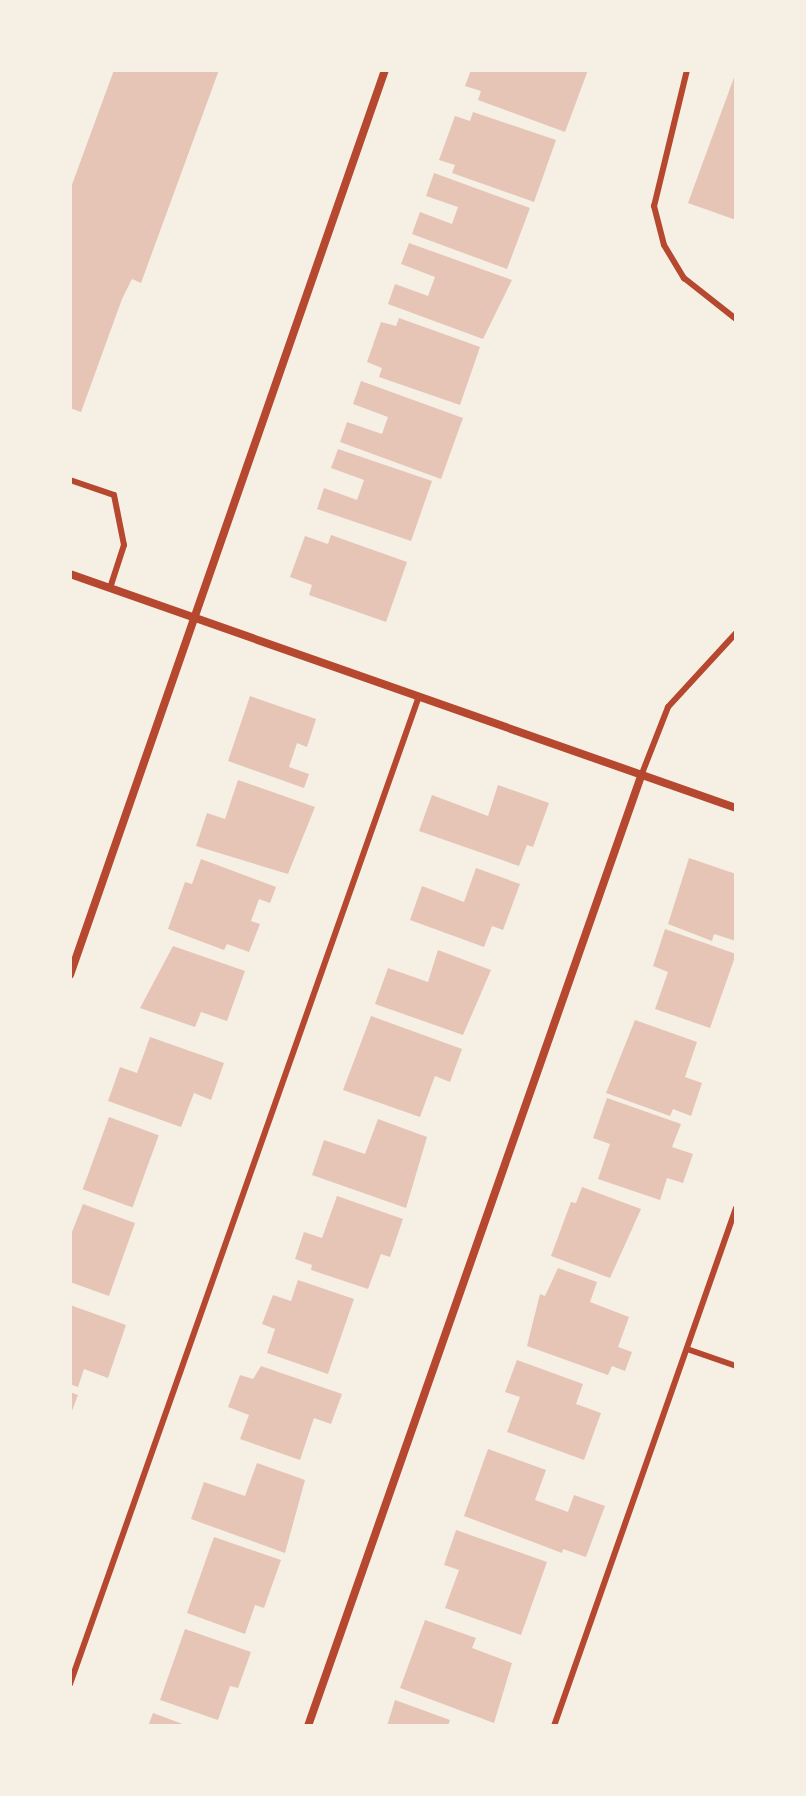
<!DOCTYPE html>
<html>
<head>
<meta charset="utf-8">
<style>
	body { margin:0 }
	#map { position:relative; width:806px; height:1796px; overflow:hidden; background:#f6efe4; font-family:Helvetica,sans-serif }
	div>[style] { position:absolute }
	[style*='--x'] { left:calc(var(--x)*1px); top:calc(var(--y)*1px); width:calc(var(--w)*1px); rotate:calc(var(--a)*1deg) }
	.building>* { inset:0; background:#e6c5b7; transform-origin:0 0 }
	.service>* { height:6px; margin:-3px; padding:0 3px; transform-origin:3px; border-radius:3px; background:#b5482f }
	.minor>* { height:8px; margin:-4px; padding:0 4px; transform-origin:4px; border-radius:4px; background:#b5482f }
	span { translate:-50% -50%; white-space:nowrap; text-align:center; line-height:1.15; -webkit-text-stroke:8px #f6efe4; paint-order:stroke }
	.frame { position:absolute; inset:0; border:72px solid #f6efe4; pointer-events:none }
</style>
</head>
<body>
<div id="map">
	<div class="building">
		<div style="clip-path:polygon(114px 70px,219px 70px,141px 283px,132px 279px,122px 299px,81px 412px,70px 408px,70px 190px)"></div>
		<div style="clip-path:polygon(471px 70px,588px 70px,565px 132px,478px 100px,481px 91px,465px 86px)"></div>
		<div style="clip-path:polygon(736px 72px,736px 220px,688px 203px)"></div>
		<div style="clip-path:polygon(473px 112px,556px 140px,534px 202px,452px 173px,455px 165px,439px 160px,455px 116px,470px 121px)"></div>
		<div style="clip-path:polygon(434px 173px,530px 208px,507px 269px,412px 234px,420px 212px,452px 224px,458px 207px,426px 196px)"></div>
		<div style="clip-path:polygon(409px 243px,512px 280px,483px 339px,388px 304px,395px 284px,428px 296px,435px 277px,401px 264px)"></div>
		<div style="clip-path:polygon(399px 318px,480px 347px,460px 405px,379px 377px,382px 368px,367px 362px,381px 322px,396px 326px)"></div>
		<div style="clip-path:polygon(361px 381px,463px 418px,441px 479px,340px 442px,347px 422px,382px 434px,388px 417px,353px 404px)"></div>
		<div style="clip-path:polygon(338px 449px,432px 481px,411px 541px,317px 509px,324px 488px,357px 500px,364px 480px,331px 468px)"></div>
		<div style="clip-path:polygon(331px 535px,407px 562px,386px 622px,309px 595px,312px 585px,290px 577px,305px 536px,328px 544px)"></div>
		<div style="clip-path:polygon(250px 696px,316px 719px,307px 747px,297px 743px,289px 767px,309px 774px,304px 788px,228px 761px)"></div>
		<div style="clip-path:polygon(238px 780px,315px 807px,288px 874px,196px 846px,207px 813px,225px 819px)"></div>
		<div style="clip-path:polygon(498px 785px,549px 803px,533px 847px,527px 845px,519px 866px,419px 831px,432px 795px,488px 816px)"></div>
		<div style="clip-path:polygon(689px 858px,736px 874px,736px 941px,714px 934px,712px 941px,668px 924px)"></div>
		<div style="clip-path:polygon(201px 859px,276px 887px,270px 903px,259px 899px,251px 921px,260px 924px,249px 952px,227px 944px,224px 950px,168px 929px,185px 882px,192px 884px)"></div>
		<div style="clip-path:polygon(476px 868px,520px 884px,503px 930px,492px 926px,484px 947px,410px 920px,422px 886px,464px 902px)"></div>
		<div style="clip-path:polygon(665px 929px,736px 954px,710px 1028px,655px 1009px,668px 972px,653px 966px)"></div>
		<div style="clip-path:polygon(173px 946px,245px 971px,227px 1021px,201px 1012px,195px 1027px,140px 1008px)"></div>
		<div style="clip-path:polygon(438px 950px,491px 970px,463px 1035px,375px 1004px,388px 968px,428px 982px)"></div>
		<div style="clip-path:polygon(371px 1016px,462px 1049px,450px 1082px,435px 1076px,420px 1117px,343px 1090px)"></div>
		<div style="clip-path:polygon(635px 1020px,697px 1042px,685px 1077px,702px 1083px,691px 1116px,673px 1109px,670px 1116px,606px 1093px)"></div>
		<div style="clip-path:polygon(150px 1037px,224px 1063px,211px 1100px,194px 1093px,181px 1127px,108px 1101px,120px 1067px,137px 1073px)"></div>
		<div style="clip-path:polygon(607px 1098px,681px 1124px,672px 1147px,693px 1154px,683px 1183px,667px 1178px,660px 1200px,598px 1179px,610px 1144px,593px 1138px)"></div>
		<div style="left:109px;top:1117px;width:53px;height:77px;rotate:20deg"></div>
		<div style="clip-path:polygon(378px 1119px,427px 1137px,406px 1208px,312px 1175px,324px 1140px,365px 1154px)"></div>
		<div style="clip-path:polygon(582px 1187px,641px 1209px,610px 1278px,551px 1256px,571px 1202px,576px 1203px)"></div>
		<div style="clip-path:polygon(337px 1196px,403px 1219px,390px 1257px,381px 1254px,368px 1289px,311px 1270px,312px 1265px,295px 1259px,304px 1232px,322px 1238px)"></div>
		<div style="clip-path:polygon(83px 1204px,135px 1223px,109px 1296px,70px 1282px,70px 1237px)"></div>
		<div style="clip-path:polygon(558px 1268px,597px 1282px,590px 1302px,629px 1317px,618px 1347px,632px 1352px,625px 1371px,612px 1366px,608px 1375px,527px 1346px,540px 1294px,545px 1296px)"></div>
		<div style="clip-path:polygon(298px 1280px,354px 1299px,328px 1374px,267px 1353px,275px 1329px,262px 1324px,273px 1295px,291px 1301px)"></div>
		<div style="clip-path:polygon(70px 1305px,126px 1325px,108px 1378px,84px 1369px,78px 1387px,70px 1384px)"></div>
		<div style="clip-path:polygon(517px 1360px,583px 1384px,576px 1404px,601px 1413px,584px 1460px,507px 1432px,520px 1397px,505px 1392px)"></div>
		<div style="clip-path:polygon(261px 1366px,342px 1394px,331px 1424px,314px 1418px,300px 1460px,240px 1439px,249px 1415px,228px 1407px,240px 1375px,253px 1379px)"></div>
		<div style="clip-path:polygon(70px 1392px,78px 1395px,70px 1416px)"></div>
		<div style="clip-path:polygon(488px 1449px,546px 1470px,535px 1500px,568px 1512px,574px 1495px,605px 1506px,586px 1557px,563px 1549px,562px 1553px,464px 1516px)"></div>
		<div style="clip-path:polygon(257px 1463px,305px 1480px,285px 1553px,191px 1519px,204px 1482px,245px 1496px)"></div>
		<div style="clip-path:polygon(456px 1530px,547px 1562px,521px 1635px,445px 1608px,459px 1570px,444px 1565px)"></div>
		<div style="clip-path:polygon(214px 1537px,281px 1560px,264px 1608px,255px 1605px,245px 1634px,187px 1613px)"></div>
		<div style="clip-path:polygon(425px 1620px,476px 1638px,472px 1648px,512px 1663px,494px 1723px,400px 1688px)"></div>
		<div style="clip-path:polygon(185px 1629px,251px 1652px,238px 1688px,230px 1686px,218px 1720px,160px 1700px)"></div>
		<div style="clip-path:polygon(395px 1700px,450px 1720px,448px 1726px,387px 1726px)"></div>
		<div style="clip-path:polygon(153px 1713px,188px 1726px,148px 1726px)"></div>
	</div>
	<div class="service">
		<div style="--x:687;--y:70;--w:140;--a:103.6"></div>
		<div style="--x:654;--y:206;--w:40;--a:75.6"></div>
		<div style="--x:664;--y:245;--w:39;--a:59"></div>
		<div style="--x:684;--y:278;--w:66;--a:38.3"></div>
		<div style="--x:70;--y:480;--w:46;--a:18.8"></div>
		<div style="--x:114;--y:495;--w:51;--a:78.7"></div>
		<div style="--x:124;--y:545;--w:45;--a:108"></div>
		<div style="--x:641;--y:776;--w:74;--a:-68.6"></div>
		<div style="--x:668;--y:707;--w:100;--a:-47.4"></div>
		<div style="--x:687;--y:1349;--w:52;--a:19.1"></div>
		<div style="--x:70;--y:1684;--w:1048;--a:-70.54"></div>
		<div style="--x:554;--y:1726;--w:549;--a:-70.64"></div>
	</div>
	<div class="minor">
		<div style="--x:70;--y:574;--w:706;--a:19.36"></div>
		<div style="--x:70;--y:975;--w:958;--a:-70.81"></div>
		<div style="--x:308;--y:1726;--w:1007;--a:-70.68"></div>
	</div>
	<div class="frame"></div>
</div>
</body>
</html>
